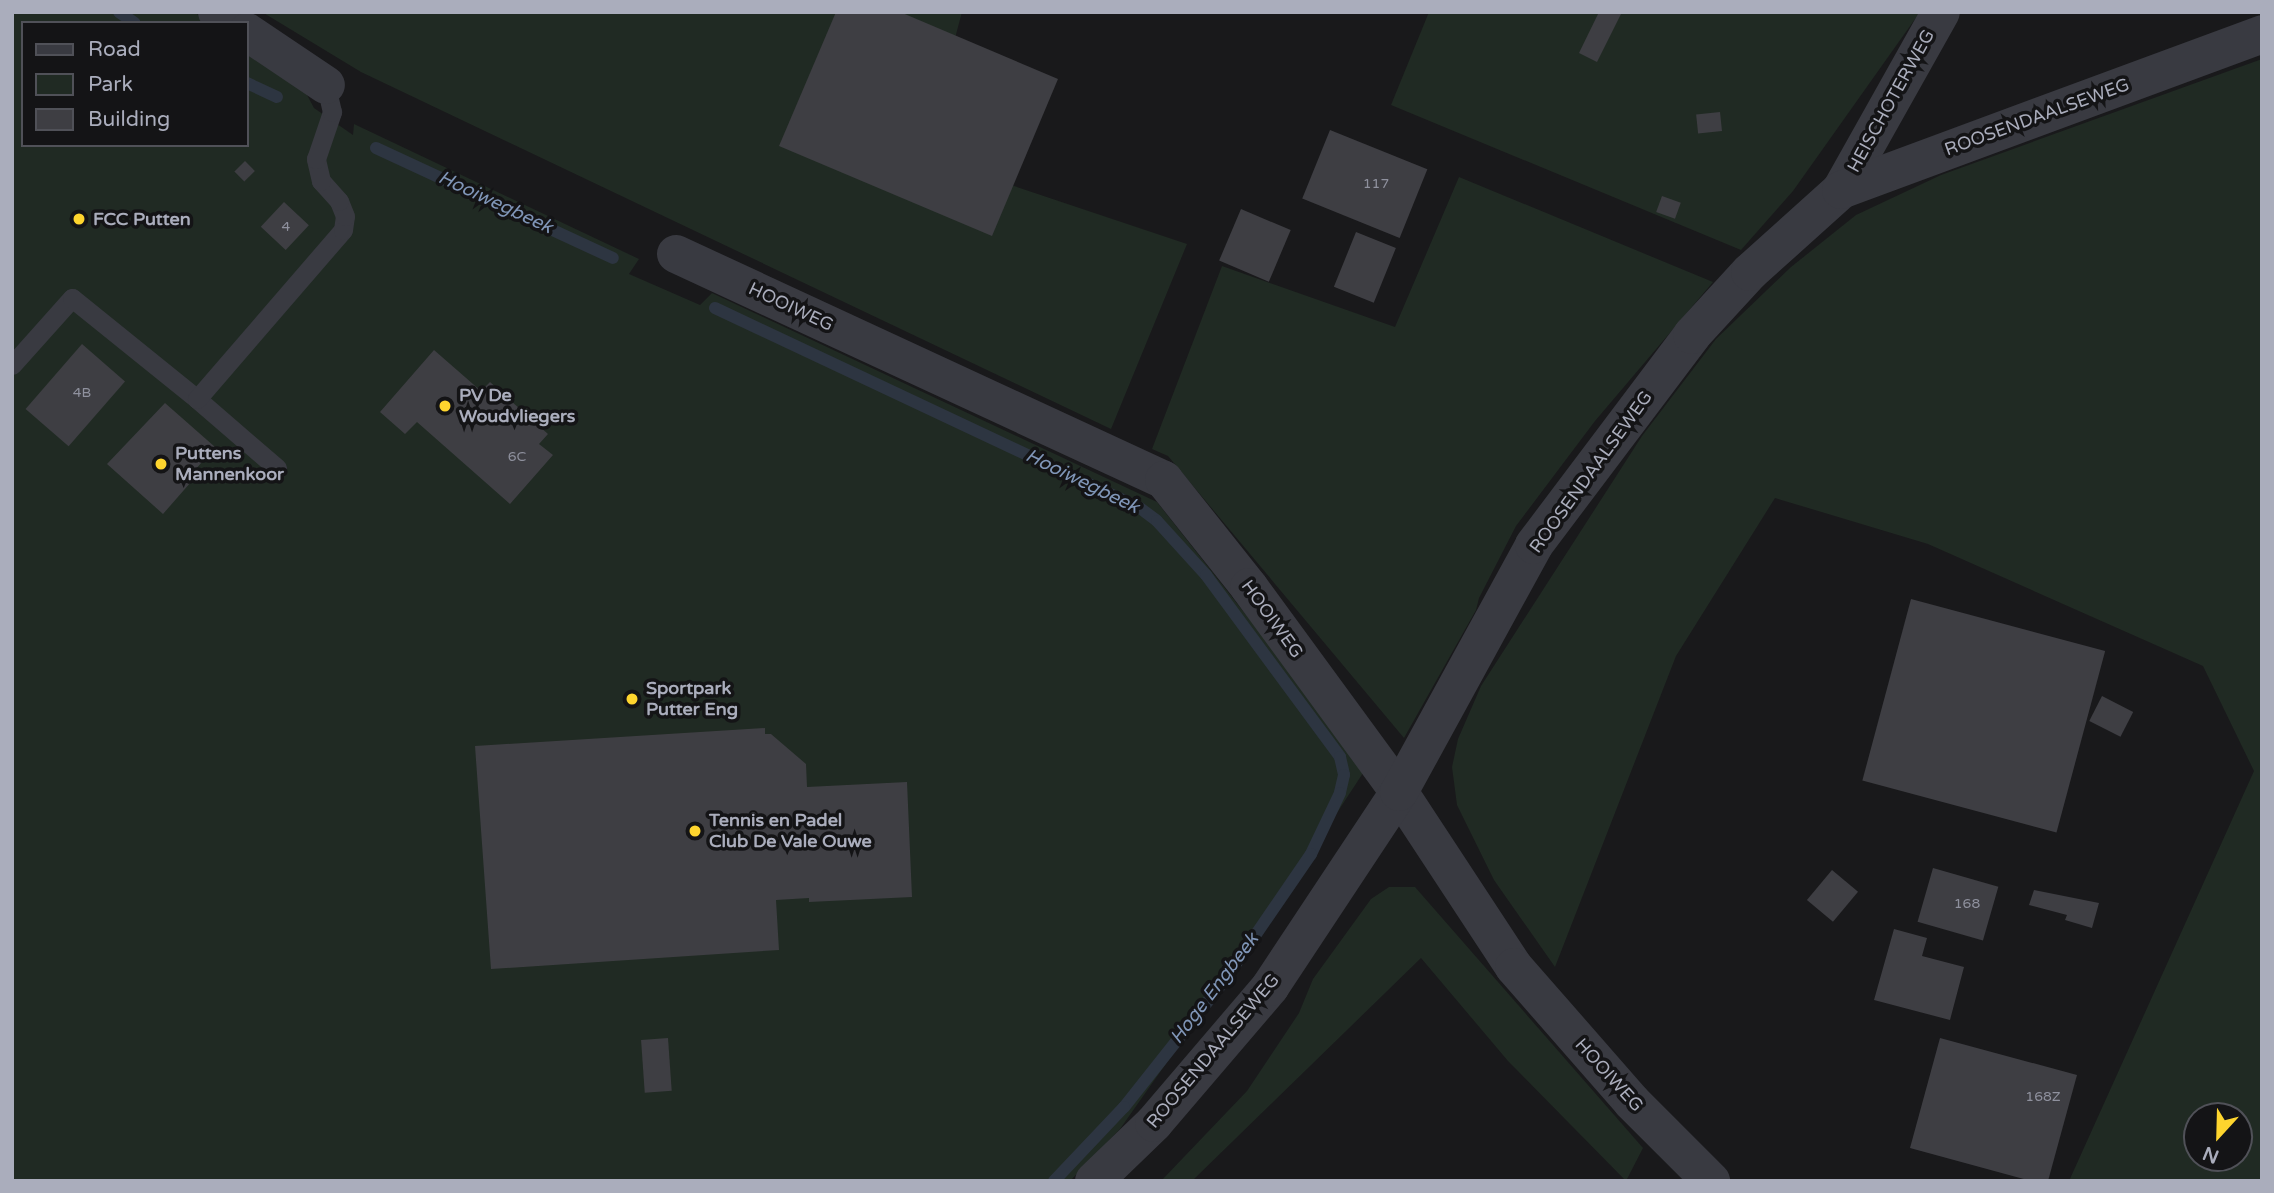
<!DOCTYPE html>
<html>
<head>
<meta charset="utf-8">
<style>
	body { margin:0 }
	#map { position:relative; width:2274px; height:1193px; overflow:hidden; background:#19191b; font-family:"Varela Round",sans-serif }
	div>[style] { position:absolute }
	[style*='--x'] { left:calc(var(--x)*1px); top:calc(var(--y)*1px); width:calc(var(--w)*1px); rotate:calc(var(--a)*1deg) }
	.green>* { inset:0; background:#202a23 }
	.stream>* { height:12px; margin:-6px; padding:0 6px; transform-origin:6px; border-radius:6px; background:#2d3541 }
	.building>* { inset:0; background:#3e3e43; transform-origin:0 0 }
	.service>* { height:19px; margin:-9.5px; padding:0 9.5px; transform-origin:9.5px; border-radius:9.5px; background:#393a41 }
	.minor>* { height:38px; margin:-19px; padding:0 19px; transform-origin:19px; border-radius:19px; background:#393a41 }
	.tertiary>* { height:38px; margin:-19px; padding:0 19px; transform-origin:19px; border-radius:19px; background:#393a41 }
	.dots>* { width:19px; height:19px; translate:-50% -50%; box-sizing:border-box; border:4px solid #141416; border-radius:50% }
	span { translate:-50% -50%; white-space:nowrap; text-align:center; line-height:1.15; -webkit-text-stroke:7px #141416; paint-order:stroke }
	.number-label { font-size:14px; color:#8f919e }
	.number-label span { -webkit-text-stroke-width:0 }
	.street-label { font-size:18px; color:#aaadbc }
	.poi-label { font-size:18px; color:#aaadbc; font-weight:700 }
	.left { translate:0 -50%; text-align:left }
	.water-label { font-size:19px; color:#8096b8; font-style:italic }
	.frame { position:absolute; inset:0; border:14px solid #aaadbc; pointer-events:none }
	.legend { position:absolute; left:21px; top:21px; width:228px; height:126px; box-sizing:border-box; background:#141416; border:2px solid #505158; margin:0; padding:9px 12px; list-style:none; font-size:21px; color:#aaadbc }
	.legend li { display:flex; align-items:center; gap:14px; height:35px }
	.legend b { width:35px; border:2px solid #505158 }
	.north { position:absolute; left:2183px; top:1102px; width:70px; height:70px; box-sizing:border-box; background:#141416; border:2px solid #505158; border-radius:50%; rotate:202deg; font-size:19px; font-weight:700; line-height:28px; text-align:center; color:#aaadbc }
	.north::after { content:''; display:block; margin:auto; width:24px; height:32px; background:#fed52e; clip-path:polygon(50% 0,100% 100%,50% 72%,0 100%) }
</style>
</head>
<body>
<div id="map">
	<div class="green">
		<div style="clip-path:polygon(12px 12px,194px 12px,210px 23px,23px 23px,23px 145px,247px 145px,247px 47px,306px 93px,314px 108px,353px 135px,354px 124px,639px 259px,629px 274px,700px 305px,712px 293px,1157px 502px,1347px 743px,1363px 773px,1265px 923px,1120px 1129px,1070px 1181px,12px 1181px)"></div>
		<div style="clip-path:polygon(262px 12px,962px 12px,915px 188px,1008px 184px,1187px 244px,1111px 429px,361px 72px)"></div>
		<div style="clip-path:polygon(1429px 12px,1920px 12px,1793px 191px,1741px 250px,1391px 105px)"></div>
		<div style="clip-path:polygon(evenodd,2262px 59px,2262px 1181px,2069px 1181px,2254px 771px,2203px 666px,1928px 544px,1775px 498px,1676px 656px,1555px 967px,1494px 880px,1457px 805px,1452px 767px,1458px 739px,1481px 686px,1642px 436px,1716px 339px,1791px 267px,1856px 215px,1941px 175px,2262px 59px,2197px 1116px,2239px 1116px,2239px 1158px,2197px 1158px,2197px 1116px)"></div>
		<div style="clip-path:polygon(1459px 177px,1713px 282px,1595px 421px,1516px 526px,1479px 598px,1476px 610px,1404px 738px,1168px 456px,1152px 449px,1222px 266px,1395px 327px)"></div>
		<div style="clip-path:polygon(1389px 887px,1415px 887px,1643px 1148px,1626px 1181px,1508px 1061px,1421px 958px,1192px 1181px,1161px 1181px,1247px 1091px,1299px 1013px,1313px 979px,1371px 899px)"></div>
	</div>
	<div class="stream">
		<div style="--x:119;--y:12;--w:19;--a:35"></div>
		<div style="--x:247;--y:83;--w:33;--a:25"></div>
		<div style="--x:376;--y:148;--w:261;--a:24.9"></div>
		<div style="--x:715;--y:308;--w:470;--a:25.2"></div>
		<div style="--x:1140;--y:508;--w:21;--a:37"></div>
		<div style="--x:1157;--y:521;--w:73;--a:47.8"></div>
		<div style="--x:1206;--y:575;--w:226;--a:53.6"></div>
		<div style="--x:1340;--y:757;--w:18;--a:77"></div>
		<div style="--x:1344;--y:775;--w:18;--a:103"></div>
		<div style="--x:1340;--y:793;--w:68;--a:115.4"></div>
		<div style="--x:1311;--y:854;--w:154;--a:124.4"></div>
		<div style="--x:1224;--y:981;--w:161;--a:128.4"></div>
		<div style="--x:1124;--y:1107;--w:102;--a:133.4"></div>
	</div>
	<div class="building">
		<div style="clip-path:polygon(836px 12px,900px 12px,1058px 79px,992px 236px,779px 146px)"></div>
		<div style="clip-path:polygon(1599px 12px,1622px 12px,1597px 62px,1579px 53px)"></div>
		<div style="left:1720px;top:112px;width:19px;height:24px;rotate:84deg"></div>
		<div style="left:1330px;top:130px;width:105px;height:74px;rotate:22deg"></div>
		<div style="left:245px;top:161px;width:14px;height:15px;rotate:45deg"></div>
		<div style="left:1662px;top:196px;width:20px;height:17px;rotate:20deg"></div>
		<div style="left:284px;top:202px;width:34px;height:34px;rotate:43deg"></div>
		<div style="left:1241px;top:209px;width:54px;height:56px;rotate:23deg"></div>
		<div style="left:1356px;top:232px;width:43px;height:59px;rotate:22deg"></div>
		<div style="left:82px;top:344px;width:57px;height:86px;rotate:41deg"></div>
		<div style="clip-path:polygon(434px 350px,481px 391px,490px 382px,548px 434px,539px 444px,553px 455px,510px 504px,417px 422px,405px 434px,380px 412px)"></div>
		<div style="clip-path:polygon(165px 403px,215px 447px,195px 470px,198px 474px,163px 514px,107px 464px)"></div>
		<div style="left:1911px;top:599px;width:201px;height:188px;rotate:15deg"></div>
		<div style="left:2102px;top:696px;width:35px;height:28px;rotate:27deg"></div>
		<div style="clip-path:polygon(765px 728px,765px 734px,771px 734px,806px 764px,807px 787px,907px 782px,912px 897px,809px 902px,809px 898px,776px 900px,779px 950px,491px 969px,475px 746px)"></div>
		<div style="left:1933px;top:868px;width:68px;height:56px;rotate:16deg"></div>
		<div style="left:1832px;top:870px;width:34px;height:39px;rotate:40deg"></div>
		<div style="clip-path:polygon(2034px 890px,2099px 903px,2092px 928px,2065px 920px,2067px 915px,2029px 905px)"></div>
		<div style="clip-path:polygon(1894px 929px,1927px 938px,1922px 956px,1964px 967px,1950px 1020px,1874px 1000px)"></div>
		<div style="left:668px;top:1038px;width:53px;height:27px;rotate:86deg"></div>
		<div style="clip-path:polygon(1940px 1038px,2077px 1075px,2048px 1181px,2031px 1181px,1910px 1148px)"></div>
	</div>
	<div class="service">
		<div style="--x:12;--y:365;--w:90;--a:-48.2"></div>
		<div style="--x:72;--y:298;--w:161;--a:38.9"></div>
		<div style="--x:277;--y:468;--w:106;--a:-139.2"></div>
		<div style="--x:197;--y:399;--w:223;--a:-49.2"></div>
		<div style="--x:343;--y:230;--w:14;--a:-82"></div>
		<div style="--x:345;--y:216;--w:16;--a:-112"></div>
		<div style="--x:339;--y:201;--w:27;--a:-132"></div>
		<div style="--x:321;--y:181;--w:23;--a:-103"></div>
		<div style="--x:316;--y:159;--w:50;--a:-71.2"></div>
		<div style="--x:332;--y:112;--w:28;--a:-103"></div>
	</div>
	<div class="minor">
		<div style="--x:217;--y:12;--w:19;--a:36"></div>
		<div style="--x:247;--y:32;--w:95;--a:33.9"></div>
		<div style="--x:1841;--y:190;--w:204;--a:-60.7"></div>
		<div style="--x:676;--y:254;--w:538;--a:24.85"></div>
		<div style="--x:1164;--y:480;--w:137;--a:51.5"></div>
		<div style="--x:1249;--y:587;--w:254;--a:53.8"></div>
		<div style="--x:1399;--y:792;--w:209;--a:56.7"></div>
		<div style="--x:1514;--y:967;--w:179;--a:48.8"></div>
		<div style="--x:1632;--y:1102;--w:112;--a:45"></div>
	</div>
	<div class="tertiary">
		<div style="--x:1094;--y:1181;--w:83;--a:-44"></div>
		<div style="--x:1154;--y:1123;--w:179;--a:-49.5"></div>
		<div style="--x:1270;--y:987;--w:234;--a:-56.5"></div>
		<div style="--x:1399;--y:792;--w:281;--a:-61.3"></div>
		<div style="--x:1534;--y:545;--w:263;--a:-53"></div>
		<div style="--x:1692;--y:335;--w:86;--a:-47.4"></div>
		<div style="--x:1750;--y:272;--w:122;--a:-42"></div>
		<div style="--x:1841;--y:190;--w:449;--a:-20.3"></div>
	</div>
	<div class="dots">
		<div style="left:79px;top:219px;background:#fed52e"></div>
		<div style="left:445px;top:406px;background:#fed52e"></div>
		<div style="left:161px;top:464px;background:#fed52e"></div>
		<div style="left:632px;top:699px;background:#fed52e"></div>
		<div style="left:695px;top:831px;background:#fed52e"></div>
	</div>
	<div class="number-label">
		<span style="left:1376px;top:184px">117</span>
		<span style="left:286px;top:227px">4</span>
		<span style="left:82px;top:393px">4B</span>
		<span style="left:517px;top:457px">6C</span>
		<span style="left:1967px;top:904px">168</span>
		<span style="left:2043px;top:1097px">168Z</span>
	</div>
	<div class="street-label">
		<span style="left:1891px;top:101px;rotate:-61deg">HEISCHOTERWEG</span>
		<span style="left:2037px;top:117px;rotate:-20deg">ROOSENDAALSEWEG</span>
		<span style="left:791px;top:307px;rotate:25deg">HOOIWEG</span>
		<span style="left:1591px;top:472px;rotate:-54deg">ROOSENDAALSEWEG</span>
		<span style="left:1272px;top:619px;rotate:54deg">HOOIWEG</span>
		<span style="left:1213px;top:1051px;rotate:-50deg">ROOSENDAALSEWEG</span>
		<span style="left:1609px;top:1075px;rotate:48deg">HOOIWEG</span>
	</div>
	<div class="poi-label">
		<span class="left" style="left:93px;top:219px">FCC Putten</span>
		<span class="left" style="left:459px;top:406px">PV De<br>Woudvliegers</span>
		<span class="left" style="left:175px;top:464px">Puttens<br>Mannenkoor</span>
		<span class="left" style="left:646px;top:699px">Sportpark<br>Putter Eng</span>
		<span class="left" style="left:709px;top:831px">Tennis en Padel<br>Club De Vale Ouwe</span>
	</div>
	<div class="water-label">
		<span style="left:495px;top:203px;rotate:25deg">Hooiwegbeek</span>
		<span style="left:1082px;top:482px;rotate:26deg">Hooiwegbeek</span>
		<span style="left:1215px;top:989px;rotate:-53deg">Hoge Engbeek</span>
	</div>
	<div class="frame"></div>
	<ul class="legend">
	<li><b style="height:9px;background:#393a41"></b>Road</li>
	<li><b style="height:19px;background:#202a23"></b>Park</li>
	<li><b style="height:19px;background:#3e3e43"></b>Building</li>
	</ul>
	<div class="north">N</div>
</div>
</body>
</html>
